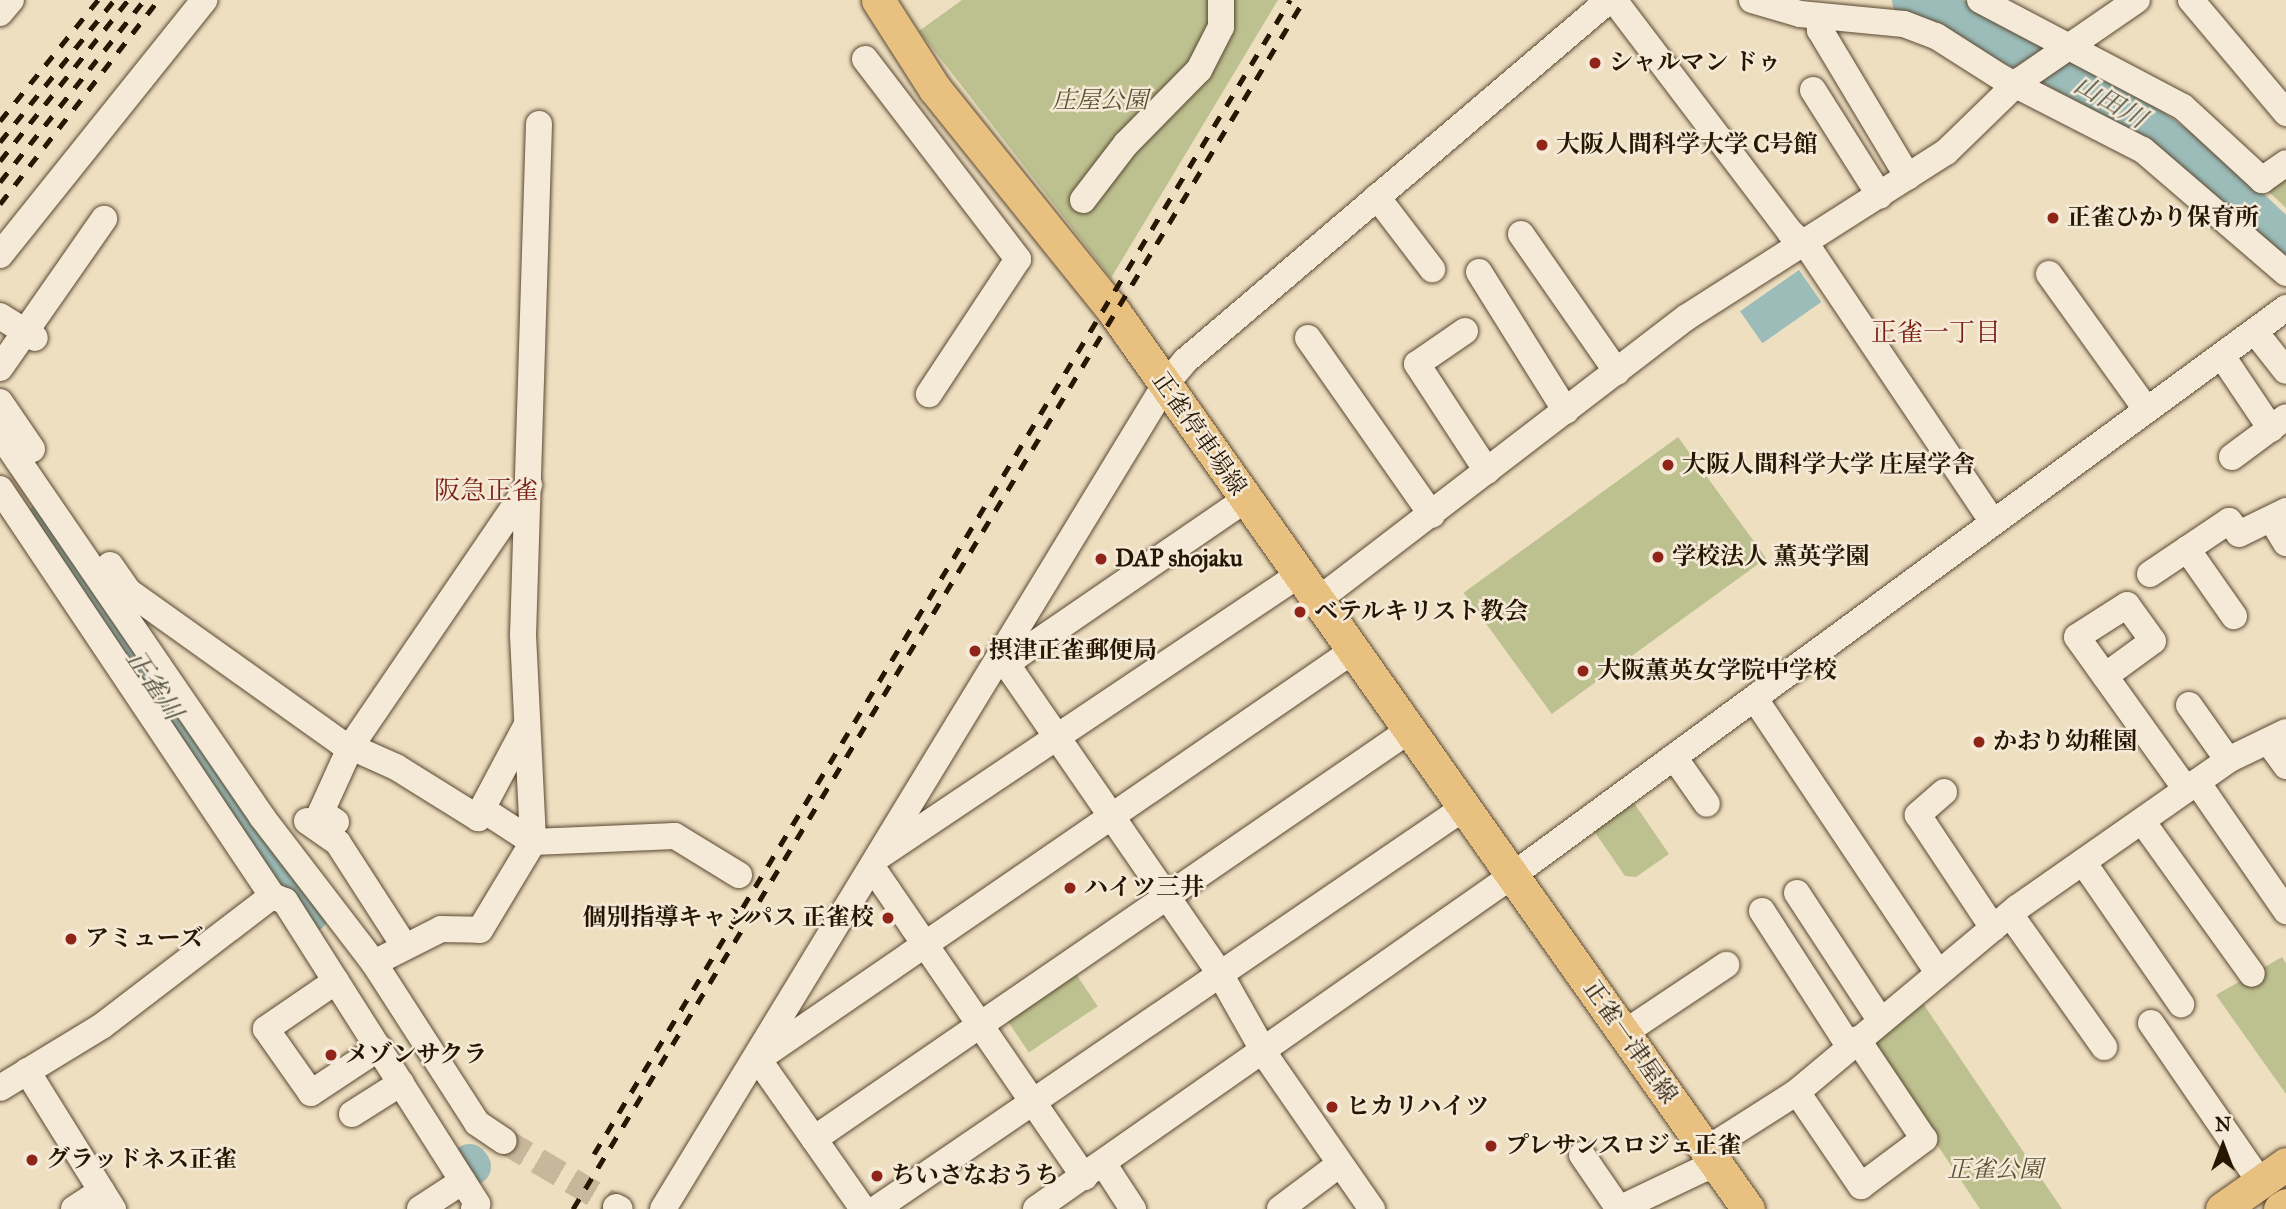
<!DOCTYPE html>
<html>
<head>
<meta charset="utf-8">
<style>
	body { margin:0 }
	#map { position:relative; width:2286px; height:1209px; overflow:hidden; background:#efdfc1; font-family:"IM FELL Great Primer","Noto Serif JP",serif }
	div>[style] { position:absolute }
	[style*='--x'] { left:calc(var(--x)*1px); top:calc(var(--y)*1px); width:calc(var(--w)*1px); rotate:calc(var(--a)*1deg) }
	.green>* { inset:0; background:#bdc190; transform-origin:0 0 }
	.water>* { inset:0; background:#9bbcb9; transform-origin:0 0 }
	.river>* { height:37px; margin:-18.5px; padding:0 18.5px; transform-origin:18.5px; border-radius:18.5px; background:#9bbcb9 }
	.minor-tunnel>* { height:26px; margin-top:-13px; transform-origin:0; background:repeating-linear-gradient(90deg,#c7b79b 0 26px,transparent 0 39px) }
	.roads { filter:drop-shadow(0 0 2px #594831) drop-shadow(0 0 2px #594831) }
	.minor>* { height:26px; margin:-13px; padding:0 13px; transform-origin:13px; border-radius:13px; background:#f5ead7 }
	.major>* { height:33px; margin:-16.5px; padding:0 16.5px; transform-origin:16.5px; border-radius:16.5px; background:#e8c080 }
	.rail>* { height:5px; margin-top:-2.5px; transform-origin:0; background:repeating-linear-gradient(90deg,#271601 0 12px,transparent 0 24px) }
	.dots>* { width:19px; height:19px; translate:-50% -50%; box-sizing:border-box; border:4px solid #f5ead7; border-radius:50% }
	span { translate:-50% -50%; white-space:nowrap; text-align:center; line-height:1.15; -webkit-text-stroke:5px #f5ead7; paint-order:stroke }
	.poi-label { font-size:24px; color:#271601; font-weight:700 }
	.left { translate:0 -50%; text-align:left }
	.right { translate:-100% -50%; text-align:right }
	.park-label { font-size:24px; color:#5c5233; font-style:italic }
	.street-label { font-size:24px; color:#271601 }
	.water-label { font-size:26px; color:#505041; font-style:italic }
	.neighbourhood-label { font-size:26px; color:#7a1f14 }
	.north { position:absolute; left:2188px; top:1111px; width:70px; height:70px; -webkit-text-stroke:5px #f5ead7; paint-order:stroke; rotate:0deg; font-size:19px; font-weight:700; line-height:28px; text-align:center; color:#271601 }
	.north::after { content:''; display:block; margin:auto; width:24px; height:32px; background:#271601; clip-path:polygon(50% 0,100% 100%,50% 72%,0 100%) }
</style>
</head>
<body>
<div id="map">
	<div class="green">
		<div style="clip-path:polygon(962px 0,1278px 0,1111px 278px,919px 31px)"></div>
		<div style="clip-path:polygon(2286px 172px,2286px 208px,2265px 188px)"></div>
		<div style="left:1678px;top:437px;width:150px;height:265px;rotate:54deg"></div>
		<div style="clip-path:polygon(1634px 803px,1669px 854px,1636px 877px,1625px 876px,1594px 831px)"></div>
		<div style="clip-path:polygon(2282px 957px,2286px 963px,2286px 1094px,2216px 995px)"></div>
		<div style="left:1072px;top:968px;width:46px;height:83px;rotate:56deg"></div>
		<div style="clip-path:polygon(1918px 996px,2062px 1209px,1980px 1209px,1866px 1038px)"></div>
	</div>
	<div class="water">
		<div style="left:1799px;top:270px;width:39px;height:72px;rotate:55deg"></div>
	</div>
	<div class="river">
		<div style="--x:1910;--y:0;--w:52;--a:20.2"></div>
		<div style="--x:1959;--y:18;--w:180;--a:27.8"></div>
		<div style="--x:2118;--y:102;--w:111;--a:35.8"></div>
		<div style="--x:2208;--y:167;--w:107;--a:43.1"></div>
		<div style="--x:44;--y:520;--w:475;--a:56.1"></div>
		<div style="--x:469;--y:1162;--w:5;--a:53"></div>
	</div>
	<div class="minor-tunnel">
		<div style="--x:504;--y:1141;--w:130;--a:30.5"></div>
	</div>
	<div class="roads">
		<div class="minor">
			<div style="--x:1614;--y:0;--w:291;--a:52.8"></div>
			<div style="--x:1790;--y:232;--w:27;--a:42"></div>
			<div style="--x:1810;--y:250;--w:328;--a:56.1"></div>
			<div style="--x:1752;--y:0;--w:50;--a:16.3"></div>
			<div style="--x:1800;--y:14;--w:104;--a:5.5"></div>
			<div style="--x:1904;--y:24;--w:34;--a:21"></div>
			<div style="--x:1936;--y:36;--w:78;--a:32.5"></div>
			<div style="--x:2002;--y:78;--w:158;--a:27.1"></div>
			<div style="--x:2143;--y:150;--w:189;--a:40.7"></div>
			<div style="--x:1980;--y:0;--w:229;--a:27.8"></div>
			<div style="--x:2183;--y:107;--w:108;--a:42.7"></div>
			<div style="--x:2262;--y:180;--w:29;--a:-35"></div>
			<div style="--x:2191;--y:0;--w:148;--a:49.9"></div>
			<div style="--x:0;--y:13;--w:17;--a:-50"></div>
			<div style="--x:1819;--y:17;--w:13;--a:86"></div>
			<div style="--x:1820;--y:30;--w:171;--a:59.1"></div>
			<div style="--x:865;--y:59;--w:252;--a:52.6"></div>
			<div style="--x:1018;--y:259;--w:162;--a:123.4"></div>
			<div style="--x:1813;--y:90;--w:125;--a:57.7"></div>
			<div style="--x:539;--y:124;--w:511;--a:91.79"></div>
			<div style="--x:523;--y:635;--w:207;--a:87.2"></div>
			<div style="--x:533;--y:842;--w:142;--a:-2.4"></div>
			<div style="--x:675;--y:836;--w:75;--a:31.4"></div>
			<div style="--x:1377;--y:197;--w:91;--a:52.6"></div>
			<div style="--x:1083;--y:200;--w:71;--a:-52.5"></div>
			<div style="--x:1126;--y:144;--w:104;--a:-45.4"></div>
			<div style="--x:1199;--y:70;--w:48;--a:-62.9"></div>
			<div style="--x:1221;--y:27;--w:27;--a:-90"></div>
			<div style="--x:1521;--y:234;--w:168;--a:55.2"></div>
			<div style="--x:0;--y:255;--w:327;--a:-51.3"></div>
			<div style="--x:1479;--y:272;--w:164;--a:58"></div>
			<div style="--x:2049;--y:274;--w:166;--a:54.3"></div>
			<div style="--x:0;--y:316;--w:41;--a:32.2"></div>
			<div style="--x:1465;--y:331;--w:58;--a:145.5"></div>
			<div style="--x:1417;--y:364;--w:128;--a:56.8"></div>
			<div style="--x:2256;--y:333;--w:48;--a:51.7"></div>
			<div style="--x:1308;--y:338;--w:216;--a:55"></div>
			<div style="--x:2222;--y:356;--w:88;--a:56.1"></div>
			<div style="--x:0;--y:368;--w:182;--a:-55.1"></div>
			<div style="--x:0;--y:402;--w:57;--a:55.8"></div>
			<div style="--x:0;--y:434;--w:464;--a:55.6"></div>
			<div style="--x:262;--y:817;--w:184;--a:52.5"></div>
			<div style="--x:374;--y:963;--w:190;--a:57.2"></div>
			<div style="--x:477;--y:1123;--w:32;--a:34"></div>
			<div style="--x:2232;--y:457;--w:67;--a:-36.5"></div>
			<div style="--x:0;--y:489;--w:490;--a:56.2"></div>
			<div style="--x:272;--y:896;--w:214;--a:142.6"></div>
			<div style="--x:102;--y:1026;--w:119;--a:148.7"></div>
			<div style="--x:2272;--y:520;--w:27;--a:59"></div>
			<div style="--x:2187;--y:549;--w:82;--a:55"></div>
			<div style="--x:110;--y:565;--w:32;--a:55"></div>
			<div style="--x:128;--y:591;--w:260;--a:35.5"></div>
			<div style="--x:340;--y:742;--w:61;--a:24.1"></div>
			<div style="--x:396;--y:767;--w:97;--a:31.9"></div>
			<div style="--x:478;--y:818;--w:10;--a:-66"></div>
			<div style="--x:2150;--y:574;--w:95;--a:-33.9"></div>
			<div style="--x:2229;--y:521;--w:16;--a:52"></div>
			<div style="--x:2239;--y:534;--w:52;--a:-26.1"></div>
			<div style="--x:1318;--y:600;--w:465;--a:-37.5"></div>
			<div style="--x:1687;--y:317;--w:307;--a:-32.5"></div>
			<div style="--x:1946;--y:152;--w:102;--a:-44.2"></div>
			<div style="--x:2019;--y:81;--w:143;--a:-34.5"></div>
			<div style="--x:1001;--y:656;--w:384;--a:55.4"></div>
			<div style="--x:1219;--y:972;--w:100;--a:60.6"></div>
			<div style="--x:1268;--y:1059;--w:183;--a:55.3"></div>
			<div style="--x:1001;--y:656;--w:16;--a:0"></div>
			<div style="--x:1017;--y:656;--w:276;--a:-34.4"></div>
			<div style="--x:2105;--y:676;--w:59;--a:-36.1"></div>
			<div style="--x:2153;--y:641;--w:44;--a:-125.8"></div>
			<div style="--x:2127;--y:605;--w:59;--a:147.4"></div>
			<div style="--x:2077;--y:637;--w:186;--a:54.4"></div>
			<div style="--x:1755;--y:699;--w:329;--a:56.2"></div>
			<div style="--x:2189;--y:705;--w:67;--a:54.7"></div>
			<div style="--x:2268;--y:741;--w:31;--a:54"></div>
			<div style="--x:1674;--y:757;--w:57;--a:54.9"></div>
			<div style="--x:2197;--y:782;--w:157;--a:55.4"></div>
			<div style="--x:1944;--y:792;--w:35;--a:139"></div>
			<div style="--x:1918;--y:815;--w:136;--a:56.4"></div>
			<div style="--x:307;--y:821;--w:38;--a:35"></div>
			<div style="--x:338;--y:843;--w:120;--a:57.2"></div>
			<div style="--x:2142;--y:821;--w:188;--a:54.3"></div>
			<div style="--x:336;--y:822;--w:18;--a:-146"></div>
			<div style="--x:321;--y:812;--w:72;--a:-65.6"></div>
			<div style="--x:351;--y:746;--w:316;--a:-55.7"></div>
			<div style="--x:881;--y:855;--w:505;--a:-33.85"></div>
			<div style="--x:2083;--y:862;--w:173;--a:55.4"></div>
			<div style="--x:872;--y:867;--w:376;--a:55.6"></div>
			<div style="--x:1797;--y:893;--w:152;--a:56.8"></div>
			<div style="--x:272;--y:896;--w:14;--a:21"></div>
			<div style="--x:285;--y:901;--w:359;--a:57.6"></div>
			<div style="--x:477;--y:1204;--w:6;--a:121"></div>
			<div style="--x:1762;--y:911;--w:161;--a:57.2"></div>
			<div style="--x:2010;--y:914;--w:163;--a:54.7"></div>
			<div style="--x:374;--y:963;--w:75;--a:-26.9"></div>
			<div style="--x:441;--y:929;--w:39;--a:1"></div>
			<div style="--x:480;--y:930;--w:103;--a:-58.9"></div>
			<div style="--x:533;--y:842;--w:61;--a:-147.1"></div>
			<div style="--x:482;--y:809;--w:92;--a:-62"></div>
			<div style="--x:336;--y:981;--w:85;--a:145.6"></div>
			<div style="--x:266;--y:1029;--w:78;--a:54.9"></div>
			<div style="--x:311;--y:1093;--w:82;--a:-33.5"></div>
			<div style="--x:2151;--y:1023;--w:194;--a:55.5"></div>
			<div style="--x:1624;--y:1033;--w:123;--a:-33.7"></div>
			<div style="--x:764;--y:1055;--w:716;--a:-34.47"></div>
			<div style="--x:758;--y:1059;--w:183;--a:55"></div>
			<div style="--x:27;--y:1071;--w:163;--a:58.1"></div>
			<div style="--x:1797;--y:1092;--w:114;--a:55.8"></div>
			<div style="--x:1861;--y:1186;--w:79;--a:-36.7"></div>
			<div style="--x:1924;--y:1139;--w:120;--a:-123.8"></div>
			<div style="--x:352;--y:1114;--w:58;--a:-32.3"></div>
			<div style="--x:814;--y:1139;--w:724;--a:-34.48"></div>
			<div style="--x:1582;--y:1155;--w:65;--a:55.6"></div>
			<div style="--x:1103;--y:1163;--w:55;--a:56.9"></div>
			<div style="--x:616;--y:1207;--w:4;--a:27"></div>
			<div style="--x:74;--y:1209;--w:33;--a:-33"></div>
			<div style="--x:420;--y:1209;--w:51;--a:-33.1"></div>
			<div style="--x:663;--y:1209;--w:965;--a:-58.65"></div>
			<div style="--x:1165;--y:385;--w:31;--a:-50"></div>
			<div style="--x:1185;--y:361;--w:557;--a:-40.41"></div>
			<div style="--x:876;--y:1209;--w:713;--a:-34.31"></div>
			<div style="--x:1036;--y:1209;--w:582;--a:-35"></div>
			<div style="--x:1513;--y:875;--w:959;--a:-36.26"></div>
			<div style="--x:1280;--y:1209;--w:75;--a:-36.9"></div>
			<div style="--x:1619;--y:1209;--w:93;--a:-25.5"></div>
			<div style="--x:1703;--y:1169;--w:30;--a:-62"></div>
			<div style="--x:1717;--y:1143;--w:95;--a:-32.5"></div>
			<div style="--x:1797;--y:1092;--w:287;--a:-39.9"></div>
			<div style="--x:2017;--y:908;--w:258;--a:-35"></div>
			<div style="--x:2228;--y:760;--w:64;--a:-25.8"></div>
		</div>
		<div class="major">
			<div style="--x:878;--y:0;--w:106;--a:57.4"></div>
			<div style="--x:935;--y:89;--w:287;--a:51.2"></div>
			<div style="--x:1115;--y:313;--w:1097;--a:54.76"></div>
			<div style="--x:2222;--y:1209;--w:78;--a:-35.1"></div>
			<div style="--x:2280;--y:1209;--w:7;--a:-34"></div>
		</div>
	</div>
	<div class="rail">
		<div style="--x:0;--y:121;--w:156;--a:-51"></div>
		<div style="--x:0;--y:142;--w:182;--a:-51.2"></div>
		<div style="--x:0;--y:161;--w:206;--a:-51.5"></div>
		<div style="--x:0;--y:182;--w:232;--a:-51.6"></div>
		<div style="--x:0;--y:204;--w:258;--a:-52.2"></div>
		<div style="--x:594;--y:1154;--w:1348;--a:-58.9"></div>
		<div style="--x:573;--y:1209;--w:1413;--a:-58.84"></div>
	</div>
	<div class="dots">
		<div style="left:1595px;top:63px;background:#8f2418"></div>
		<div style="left:1542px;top:145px;background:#8f2418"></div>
		<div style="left:2053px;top:218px;background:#8f2418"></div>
		<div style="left:1668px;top:465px;background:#8f2418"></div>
		<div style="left:1658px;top:557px;background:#8f2418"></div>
		<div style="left:1101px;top:559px;background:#8f2418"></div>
		<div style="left:1300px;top:612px;background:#8f2418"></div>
		<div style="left:975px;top:651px;background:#8f2418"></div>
		<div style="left:1583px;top:671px;background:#8f2418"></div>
		<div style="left:1979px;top:742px;background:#8f2418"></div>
		<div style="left:1070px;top:888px;background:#8f2418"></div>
		<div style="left:888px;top:918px;background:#8f2418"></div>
		<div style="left:71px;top:939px;background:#8f2418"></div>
		<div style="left:331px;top:1055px;background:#8f2418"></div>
		<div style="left:1332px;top:1107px;background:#8f2418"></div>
		<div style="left:1491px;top:1146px;background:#8f2418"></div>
		<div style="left:32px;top:1160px;background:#8f2418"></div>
		<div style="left:877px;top:1176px;background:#8f2418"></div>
	</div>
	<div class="poi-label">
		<span class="left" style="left:1609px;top:63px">シャルマン ドゥ</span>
		<span class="left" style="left:1556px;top:145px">大阪人間科学大学 C号館</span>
		<span class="left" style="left:2067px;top:218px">正雀ひかり保育所</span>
		<span class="left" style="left:1682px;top:465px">大阪人間科学大学 庄屋学舎</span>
		<span class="left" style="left:1672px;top:557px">学校法人 薫英学園</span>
		<span class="left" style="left:1115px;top:559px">DAP shojaku</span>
		<span class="left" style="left:1314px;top:612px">ベテルキリスト教会</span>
		<span class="left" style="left:989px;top:651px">摂津正雀郵便局</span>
		<span class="left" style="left:1597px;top:671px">大阪薫英女学院中学校</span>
		<span class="left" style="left:1993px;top:742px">かおり幼稚園</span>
		<span class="left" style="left:1084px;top:888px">ハイツ三井</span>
		<span class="right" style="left:874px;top:918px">個別指導キャンパス 正雀校</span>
		<span class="left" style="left:85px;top:939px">アミューズ</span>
		<span class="left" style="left:345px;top:1055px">メゾンサクラ</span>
		<span class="left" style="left:1346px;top:1107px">ヒカリハイツ</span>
		<span class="left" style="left:1505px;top:1146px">プレサンスロジェ正雀</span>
		<span class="left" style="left:46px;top:1160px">グラッドネス正雀</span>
		<span class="left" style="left:891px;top:1176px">ちいさなおうち</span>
	</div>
	<div class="park-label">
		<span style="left:1100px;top:101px">庄屋公園</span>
		<span style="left:1995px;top:1170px">正雀公園</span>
	</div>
	<div class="street-label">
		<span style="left:1199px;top:434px;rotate:55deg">正雀停車場線</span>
		<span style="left:1630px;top:1042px;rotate:55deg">正雀一津屋線</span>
	</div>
	<div class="water-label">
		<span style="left:2110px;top:102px;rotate:30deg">山田川</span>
		<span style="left:154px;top:685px;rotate:56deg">正雀川</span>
	</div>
	<div class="neighbourhood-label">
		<span style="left:1936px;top:333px">正雀一丁目</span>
		<span style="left:486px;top:491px">阪急正雀</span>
	</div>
	<div class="north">N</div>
</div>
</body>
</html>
